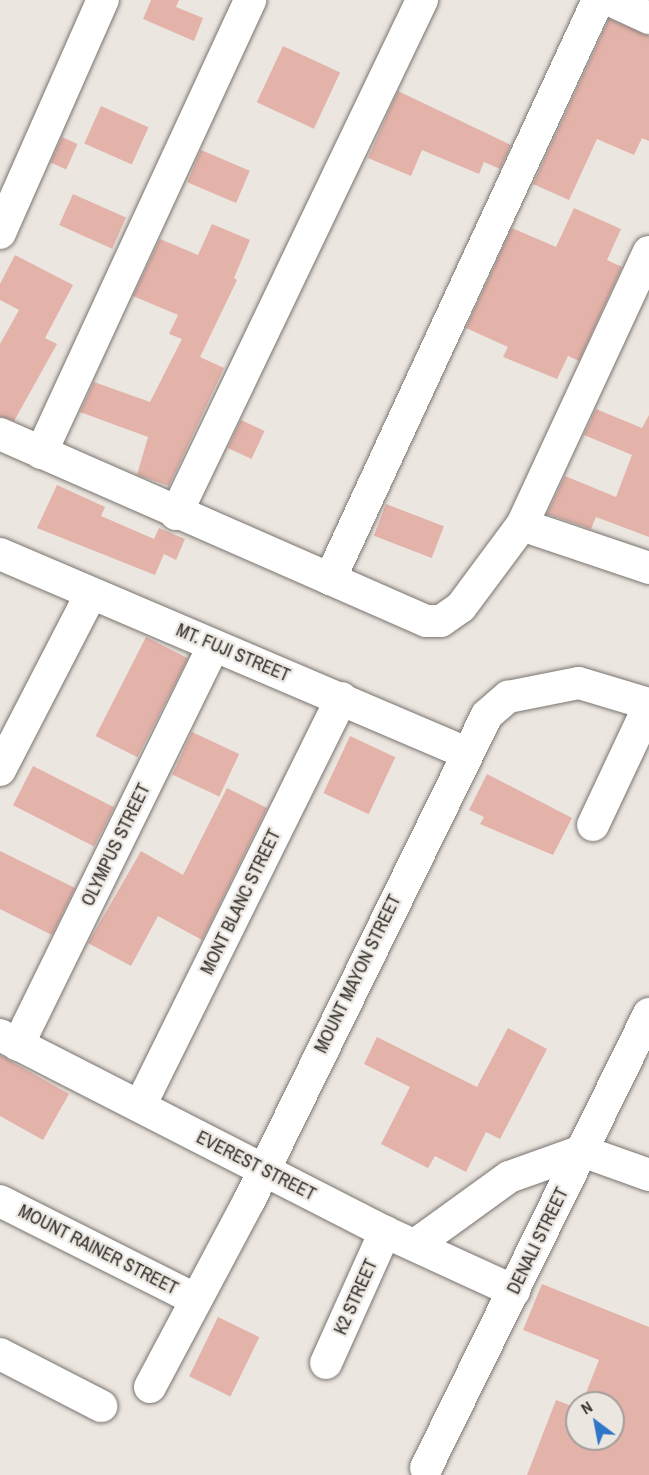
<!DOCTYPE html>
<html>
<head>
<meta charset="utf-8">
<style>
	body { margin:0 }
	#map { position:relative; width:649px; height:1475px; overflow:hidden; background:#ece6e0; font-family:"Archivo Narrow",sans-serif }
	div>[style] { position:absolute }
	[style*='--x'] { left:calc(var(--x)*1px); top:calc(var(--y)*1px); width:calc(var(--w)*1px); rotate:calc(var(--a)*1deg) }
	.building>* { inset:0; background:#e3b2a9; transform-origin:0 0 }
	.roads { filter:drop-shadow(0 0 2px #7a746f) drop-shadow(0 0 2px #7a746f) }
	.minor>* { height:32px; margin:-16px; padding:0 16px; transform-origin:16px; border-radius:16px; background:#fff }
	span { translate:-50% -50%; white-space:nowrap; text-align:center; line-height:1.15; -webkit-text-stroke:4.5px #ece6e0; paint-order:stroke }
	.street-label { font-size:18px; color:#353230 }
	.north { position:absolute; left:565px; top:1391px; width:60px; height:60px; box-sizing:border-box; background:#ece6e0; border:2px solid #a39e9a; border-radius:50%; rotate:328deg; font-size:16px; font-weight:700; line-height:24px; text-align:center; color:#353230 }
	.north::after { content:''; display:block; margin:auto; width:21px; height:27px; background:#2e76c7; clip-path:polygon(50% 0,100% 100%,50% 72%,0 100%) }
</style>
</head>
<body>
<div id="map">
	<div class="building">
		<div style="clip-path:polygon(151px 0,179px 0,176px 7px,203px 18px,194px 41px,143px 19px)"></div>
		<div style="clip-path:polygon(609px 19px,649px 36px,649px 141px,642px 138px,634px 155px,597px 139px,569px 200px,533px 184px)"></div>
		<div style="left:283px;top:46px;width:63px;height:62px;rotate:25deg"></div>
		<div style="clip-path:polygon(398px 91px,511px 145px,500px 169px,484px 162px,479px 174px,422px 150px,411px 176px,368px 158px)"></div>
		<div style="left:101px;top:106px;width:52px;height:41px;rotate:24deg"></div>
		<div style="left:62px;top:137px;width:17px;height:28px;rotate:24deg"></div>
		<div style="left:201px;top:150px;width:53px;height:35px;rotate:23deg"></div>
		<div style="left:73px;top:194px;width:58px;height:34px;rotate:24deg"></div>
		<div style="clip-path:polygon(574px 208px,621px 229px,607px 260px,622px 267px,579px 361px,568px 356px,557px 379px,503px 357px,508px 347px,466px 328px,512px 228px,556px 247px)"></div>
		<div style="clip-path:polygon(212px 224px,250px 240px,234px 278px,237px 280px,200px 357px,224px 368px,169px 486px,137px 475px,148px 437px,80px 412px,94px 382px,150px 402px,182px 339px,169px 334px,178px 315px,133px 296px,160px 239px,198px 255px)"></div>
		<div style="clip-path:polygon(15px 255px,73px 285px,45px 338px,57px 344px,14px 421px,0 416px,0 344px,19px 310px,0 300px,0 284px)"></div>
		<div style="clip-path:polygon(596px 409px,642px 428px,649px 415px,649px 537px,596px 517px,591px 529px,547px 514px,565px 476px,616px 497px,632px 455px,584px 435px)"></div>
		<div style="left:241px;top:420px;width:26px;height:31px;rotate:25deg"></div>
		<div style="clip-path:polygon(57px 485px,105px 507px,101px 516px,154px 539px,159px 528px,185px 539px,176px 560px,164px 554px,155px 575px,37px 528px)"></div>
		<div style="left:386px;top:504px;width:62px;height:34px;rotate:21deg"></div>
		<div style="left:146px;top:637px;width:47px;height:111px;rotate:27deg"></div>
		<div style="left:192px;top:732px;width:52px;height:47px;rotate:25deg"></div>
		<div style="left:350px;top:736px;width:50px;height:63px;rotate:25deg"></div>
		<div style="left:33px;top:766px;width:91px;height:44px;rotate:27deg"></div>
		<div style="clip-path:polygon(487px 774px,572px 818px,553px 855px,480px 824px,484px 817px,469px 810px)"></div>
		<div style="clip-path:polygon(227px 788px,267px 808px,202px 940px,158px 916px,131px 966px,88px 943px,141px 851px,183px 875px)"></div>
		<div style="clip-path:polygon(0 851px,75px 888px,52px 935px,0 909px)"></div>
		<div style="clip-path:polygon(508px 1028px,547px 1049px,500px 1139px,486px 1132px,466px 1172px,435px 1156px,428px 1168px,381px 1144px,410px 1087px,364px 1064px,377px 1037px,477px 1087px)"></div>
		<div style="clip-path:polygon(0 1055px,69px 1094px,43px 1140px,0 1116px)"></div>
		<div style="clip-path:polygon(542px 1284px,649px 1327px,649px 1475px,527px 1475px,556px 1400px,577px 1408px,577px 1439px,613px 1439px,613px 1403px,582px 1403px,599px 1360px,523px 1330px)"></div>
		<div style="left:218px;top:1317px;width:46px;height:66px;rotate:26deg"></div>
	</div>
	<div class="roads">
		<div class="minor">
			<div style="--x:610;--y:0;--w:43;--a:24.8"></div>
			<div style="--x:0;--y:233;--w:255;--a:-66.2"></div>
			<div style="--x:0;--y:434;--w:465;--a:23.7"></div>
			<div style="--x:426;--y:621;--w:15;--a:0"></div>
			<div style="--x:441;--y:621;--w:24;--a:-35"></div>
			<div style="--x:461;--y:607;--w:102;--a:-53.4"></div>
			<div style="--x:522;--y:525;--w:301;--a:-65.1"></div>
			<div style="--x:41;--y:453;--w:499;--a:-65.2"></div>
			<div style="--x:176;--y:514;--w:570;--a:-64.42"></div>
			<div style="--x:522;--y:525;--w:134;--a:18.7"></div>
			<div style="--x:0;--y:554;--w:507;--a:23.12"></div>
			<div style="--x:330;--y:579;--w:638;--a:-65.16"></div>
			<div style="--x:0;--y:770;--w:198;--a:-62.7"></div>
			<div style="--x:593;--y:825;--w:132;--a:-64.8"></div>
			<div style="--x:0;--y:1035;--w:432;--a:27.1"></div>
			<div style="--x:385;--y:1232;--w:142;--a:24.6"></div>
			<div style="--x:18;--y:1045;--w:445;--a:-63.9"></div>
			<div style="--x:140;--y:1106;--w:455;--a:-63.7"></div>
			<div style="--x:0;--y:1201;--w:218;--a:26.7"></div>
			<div style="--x:415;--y:1245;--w:116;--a:-35.9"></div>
			<div style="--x:509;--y:1177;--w:77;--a:-19.6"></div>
			<div style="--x:582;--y:1151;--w:71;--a:19.7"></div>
			<div style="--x:0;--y:1354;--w:114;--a:27.2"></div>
			<div style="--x:326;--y:1363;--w:144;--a:-65.8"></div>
			<div style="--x:150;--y:1387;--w:211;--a:-62"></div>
			<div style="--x:249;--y:1201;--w:541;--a:-63.91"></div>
			<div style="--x:487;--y:715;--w:28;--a:-41"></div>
			<div style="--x:508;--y:697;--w:72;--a:-11.2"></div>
			<div style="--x:579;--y:683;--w:73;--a:16.7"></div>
			<div style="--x:426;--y:1468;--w:506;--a:-63.84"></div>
		</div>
	</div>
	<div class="street-label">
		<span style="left:233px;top:653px;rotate:23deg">MT. FUJI STREET</span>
		<span style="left:116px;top:845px;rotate:-64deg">OLYMPUS STREET</span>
		<span style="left:241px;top:902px;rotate:-64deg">MONT BLANC STREET</span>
		<span style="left:358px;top:974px;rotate:-64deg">MOUNT MAYON STREET</span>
		<span style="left:256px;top:1166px;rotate:27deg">EVEREST STREET</span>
		<span style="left:538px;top:1241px;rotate:-64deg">DENALI STREET</span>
		<span style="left:98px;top:1250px;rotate:27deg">MOUNT RAINER STREET</span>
		<span style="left:356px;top:1297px;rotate:-66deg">K2 STREET</span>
	</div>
	<div class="north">N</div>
</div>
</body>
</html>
